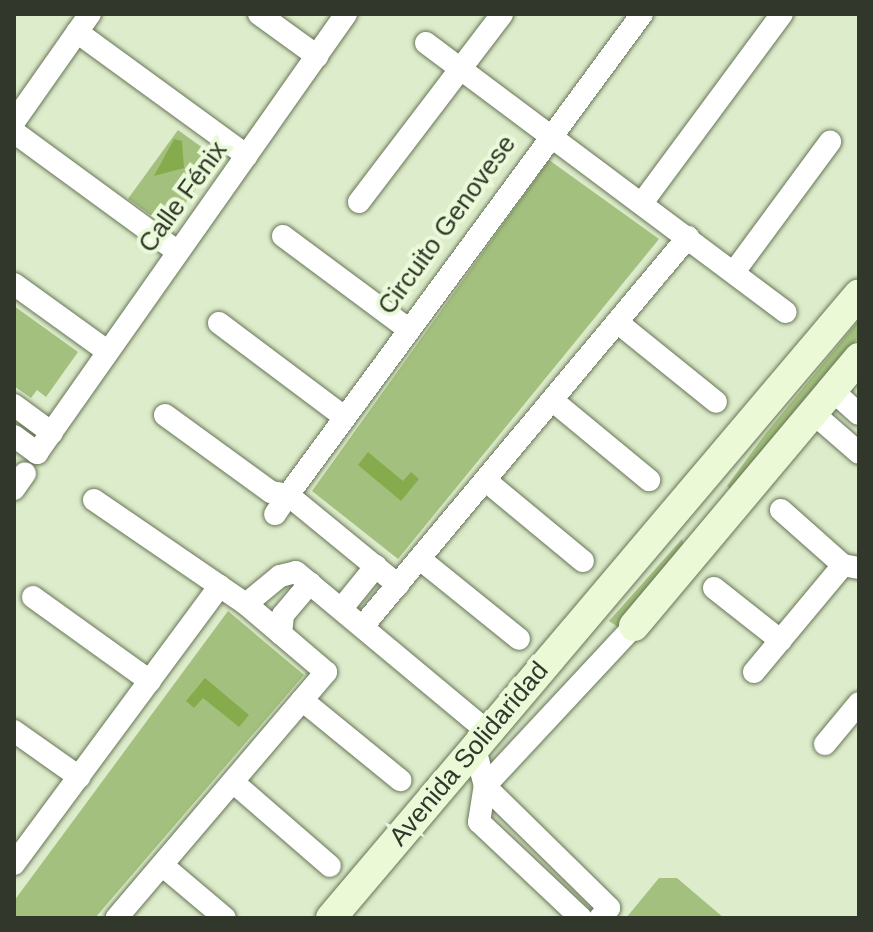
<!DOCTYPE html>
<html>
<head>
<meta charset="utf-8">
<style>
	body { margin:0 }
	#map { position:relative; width:873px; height:932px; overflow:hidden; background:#ddeccb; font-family:Helvetica,sans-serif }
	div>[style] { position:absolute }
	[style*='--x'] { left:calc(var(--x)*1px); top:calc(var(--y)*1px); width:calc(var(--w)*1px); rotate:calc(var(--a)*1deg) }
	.green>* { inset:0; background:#a4c07e; transform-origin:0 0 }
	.water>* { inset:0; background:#86ab4d }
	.roads { filter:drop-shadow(0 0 2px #677557) drop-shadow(0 0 2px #677557) }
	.minor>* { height:22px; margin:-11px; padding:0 11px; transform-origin:11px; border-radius:11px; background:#fff }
	.secondary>* { height:30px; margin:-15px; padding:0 15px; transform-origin:15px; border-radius:15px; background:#ebf9d7 }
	span { translate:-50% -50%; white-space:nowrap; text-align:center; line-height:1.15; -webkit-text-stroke:8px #eaf9d8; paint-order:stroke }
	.street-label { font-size:26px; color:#31372a }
	.frame { position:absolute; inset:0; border:16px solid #31372a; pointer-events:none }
</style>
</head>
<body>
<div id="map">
	<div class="green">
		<div style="left:178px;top:130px;width:49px;height:85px;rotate:36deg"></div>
		<div style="clip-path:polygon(549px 160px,659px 239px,398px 559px,312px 491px)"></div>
		<div style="clip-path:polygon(14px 306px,78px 352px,46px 397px,37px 390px,31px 398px,14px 386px)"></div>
		<div style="clip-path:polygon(859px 320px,859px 337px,731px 490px,727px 486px,766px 433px)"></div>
		<div style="clip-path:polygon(682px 539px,685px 547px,618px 627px,609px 621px)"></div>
		<div style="clip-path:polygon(228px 611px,304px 675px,95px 918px,14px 918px,14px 901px)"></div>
		<div style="clip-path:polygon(659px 878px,677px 878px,724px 918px,626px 918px)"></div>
	</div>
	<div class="water">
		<div style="clip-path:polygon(174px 139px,182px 141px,184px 168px,154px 176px)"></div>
		<div style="clip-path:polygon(368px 452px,403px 481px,411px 472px,419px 479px,401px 501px,358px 465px)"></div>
		<div style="clip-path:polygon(205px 678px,249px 715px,239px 727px,203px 698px,194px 708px,186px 701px)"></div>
	</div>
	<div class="roads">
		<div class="minor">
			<div style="--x:259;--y:14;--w:72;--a:35.9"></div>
			<div style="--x:77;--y:32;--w:210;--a:36.1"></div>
			<div style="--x:426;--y:43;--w:449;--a:36.8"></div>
			<div style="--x:14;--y:122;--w:132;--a:-54.9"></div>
			<div style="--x:14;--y:132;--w:203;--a:36.2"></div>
			<div style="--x:359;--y:202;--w:236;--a:-52.7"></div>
			<div style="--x:642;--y:203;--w:235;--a:-53.5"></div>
			<div style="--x:283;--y:236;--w:154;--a:36.6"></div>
			<div style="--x:734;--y:272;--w:162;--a:-53.6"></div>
			<div style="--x:14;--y:284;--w:115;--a:35.8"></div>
			<div style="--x:617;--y:322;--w:127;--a:38.9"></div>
			<div style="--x:219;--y:323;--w:155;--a:36.9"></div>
			<div style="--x:832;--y:390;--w:36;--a:42"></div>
			<div style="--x:552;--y:400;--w:126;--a:39.5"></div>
			<div style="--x:14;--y:405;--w:47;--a:36.4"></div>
			<div style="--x:813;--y:413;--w:61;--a:41"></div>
			<div style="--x:165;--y:415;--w:131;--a:36"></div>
			<div style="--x:271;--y:492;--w:17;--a:10"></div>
			<div style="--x:288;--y:495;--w:23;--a:124"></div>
			<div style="--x:14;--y:436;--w:29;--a:36"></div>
			<div style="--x:37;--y:453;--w:537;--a:-54.86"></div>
			<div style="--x:485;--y:480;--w:127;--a:39.6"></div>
			<div style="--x:14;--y:489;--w:19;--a:-55"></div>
			<div style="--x:94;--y:500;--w:184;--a:34.4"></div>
			<div style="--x:246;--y:604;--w:105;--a:40.4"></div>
			<div style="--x:326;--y:672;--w:323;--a:130.4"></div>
			<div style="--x:781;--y:510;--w:83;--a:41.6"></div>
			<div style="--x:843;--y:565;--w:16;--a:11"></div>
			<div style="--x:420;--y:559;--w:127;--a:38.9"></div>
			<div style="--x:398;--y:585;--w:142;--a:-140.7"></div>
			<div style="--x:288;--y:495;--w:597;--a:-53.65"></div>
			<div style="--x:714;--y:588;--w:85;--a:38.3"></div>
			<div style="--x:33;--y:597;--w:144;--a:35.7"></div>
			<div style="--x:246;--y:604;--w:44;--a:-39.5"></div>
			<div style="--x:280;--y:576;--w:16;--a:-14"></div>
			<div style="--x:296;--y:572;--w:250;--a:39.8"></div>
			<div style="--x:342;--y:608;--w:54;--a:-51"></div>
			<div style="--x:363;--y:626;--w:507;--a:-50.12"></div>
			<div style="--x:281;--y:634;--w:19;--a:-84"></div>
			<div style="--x:283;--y:615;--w:42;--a:-49.8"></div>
			<div style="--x:754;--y:672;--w:139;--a:-50.2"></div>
			<div style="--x:302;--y:700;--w:127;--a:39.2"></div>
			<div style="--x:14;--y:731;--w:80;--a:35.3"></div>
			<div style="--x:825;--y:744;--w:53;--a:-50.3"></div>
			<div style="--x:474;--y:745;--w:42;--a:75"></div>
			<div style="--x:485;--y:786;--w:174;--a:44.5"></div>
			<div style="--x:609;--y:908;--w:13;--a:132"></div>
			<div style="--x:233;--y:782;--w:128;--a:40.9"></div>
			<div style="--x:14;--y:864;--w:346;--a:-53.5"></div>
			<div style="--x:162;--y:865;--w:82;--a:40.1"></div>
			<div style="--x:581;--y:918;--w:140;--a:-136.7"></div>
			<div style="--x:479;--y:822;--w:36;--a:-81"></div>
			<div style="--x:485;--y:786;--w:219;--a:-47"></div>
		</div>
		<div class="secondary">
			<div style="--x:634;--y:626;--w:350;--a:-50"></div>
			<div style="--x:331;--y:918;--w:817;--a:-49.76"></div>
		</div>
	</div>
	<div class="street-label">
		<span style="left:183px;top:197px;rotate:-54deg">Calle Fénix</span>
		<span style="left:447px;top:225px;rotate:-54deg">Circuito Genovese</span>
		<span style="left:469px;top:754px;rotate:-50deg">Avenida Solidaridad</span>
	</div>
	<div class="frame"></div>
</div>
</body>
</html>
